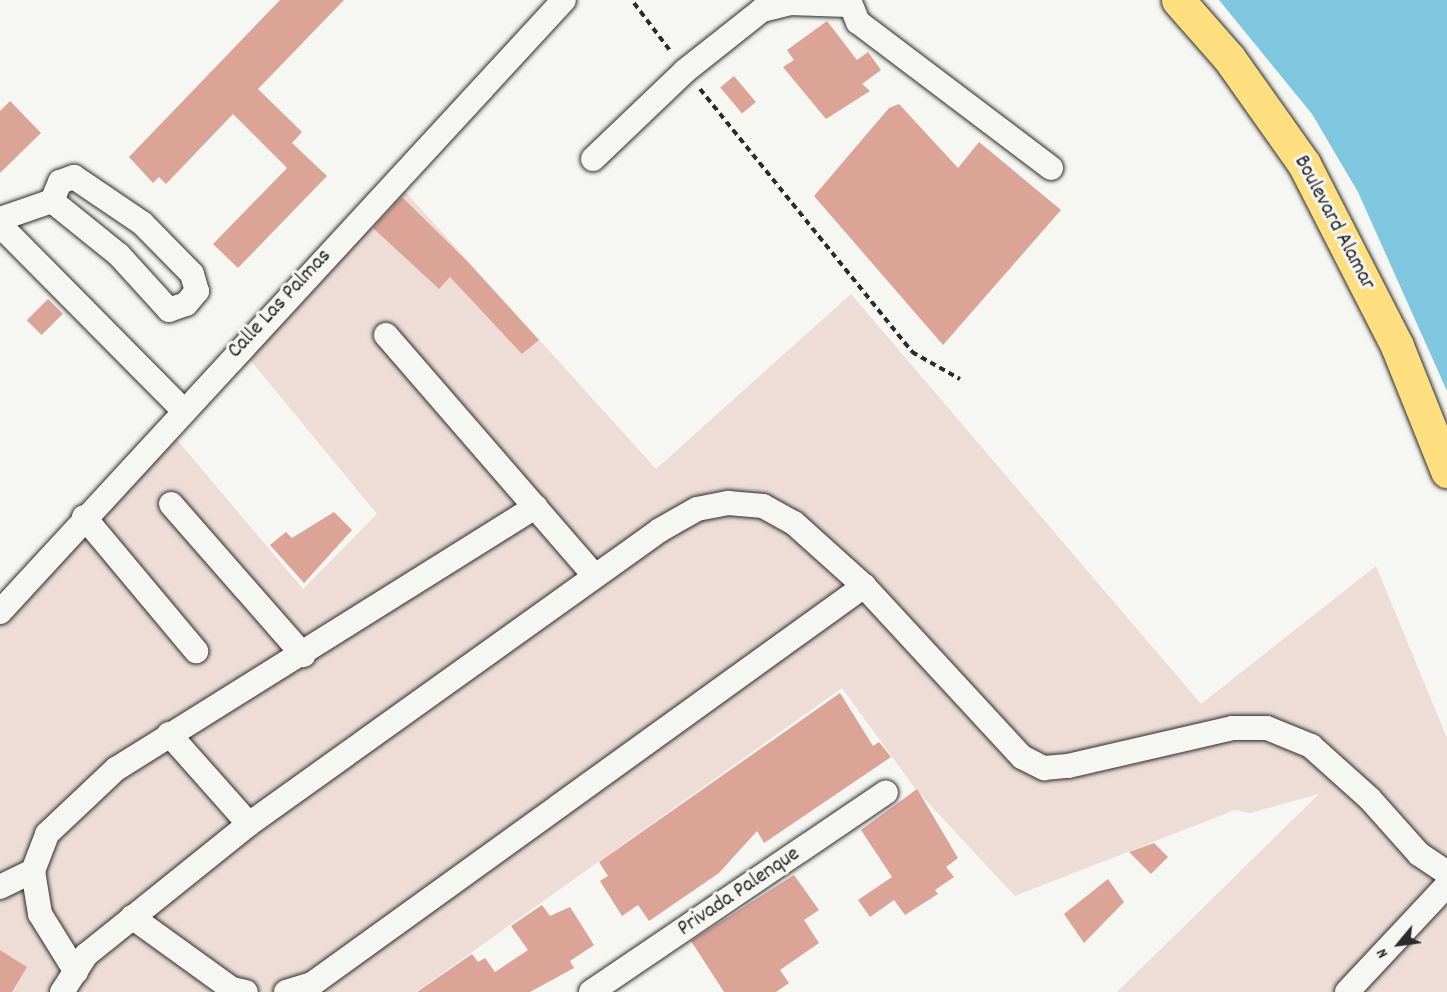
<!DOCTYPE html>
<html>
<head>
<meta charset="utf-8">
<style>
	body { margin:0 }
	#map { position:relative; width:1447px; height:992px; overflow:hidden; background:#f6f6f2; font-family:Dekko,sans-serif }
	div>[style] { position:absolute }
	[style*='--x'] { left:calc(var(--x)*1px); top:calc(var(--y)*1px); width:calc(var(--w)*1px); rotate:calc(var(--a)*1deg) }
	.built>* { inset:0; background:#eeddd7 }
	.water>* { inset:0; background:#7fc6df }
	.building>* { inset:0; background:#dca497; transform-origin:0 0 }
	.path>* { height:4px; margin-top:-2px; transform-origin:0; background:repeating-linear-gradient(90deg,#2b2b2b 0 6px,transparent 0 10.5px) }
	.roads { filter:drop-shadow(0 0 2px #2b2b2b) drop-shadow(0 0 2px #2b2b2b) }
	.minor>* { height:24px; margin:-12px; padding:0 12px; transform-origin:12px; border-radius:12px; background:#f6f6f2 }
	.highway>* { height:33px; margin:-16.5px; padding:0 16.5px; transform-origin:16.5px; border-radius:16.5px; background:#fedf80 }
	span { translate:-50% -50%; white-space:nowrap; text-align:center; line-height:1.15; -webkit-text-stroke:6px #f6f6f2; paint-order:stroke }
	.street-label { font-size:22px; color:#2b2b2b }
	.north { position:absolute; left:1369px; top:914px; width:60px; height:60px; -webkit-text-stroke:4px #f6f6f2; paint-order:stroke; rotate:241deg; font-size:16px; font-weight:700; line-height:24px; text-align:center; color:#2b2b2b }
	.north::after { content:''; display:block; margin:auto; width:21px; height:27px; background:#2b2b2b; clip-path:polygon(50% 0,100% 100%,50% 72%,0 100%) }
</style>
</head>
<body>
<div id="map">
	<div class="built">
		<div style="clip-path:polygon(402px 188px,656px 469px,851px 294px,1201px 704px,1376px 566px,1447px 738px,1447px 992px,1117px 992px,1319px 794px,1250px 813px,1235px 810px,1015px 896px,917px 791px,842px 688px,416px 992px,0 992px,0 625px,172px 434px,303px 589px,377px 514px,247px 356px)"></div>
	</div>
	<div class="water">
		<div style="clip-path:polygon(1219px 0,1447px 0,1447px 391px,1358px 192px,1312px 114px)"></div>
	</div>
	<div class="building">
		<div style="clip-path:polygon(280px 0,344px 0,258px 89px,302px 132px,292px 143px,327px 176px,238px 268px,213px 244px,287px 168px,233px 114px,166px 184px,159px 177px,153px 183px,129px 157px)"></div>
		<div style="clip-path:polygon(827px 21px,857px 60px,868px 52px,881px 70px,862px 84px,870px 91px,826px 119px,783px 67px,794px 60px,787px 50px)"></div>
		<div style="left:734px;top:76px;width:34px;height:18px;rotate:50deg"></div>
		<div style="clip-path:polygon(10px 101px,41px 133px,0 173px,0 111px)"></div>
		<div style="clip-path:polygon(899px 104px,958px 168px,979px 142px,1061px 210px,943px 345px,814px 196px,889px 108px)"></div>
		<div style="clip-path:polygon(402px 197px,466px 260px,539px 340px,522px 354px,450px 277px,439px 289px,373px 228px)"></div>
		<div style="left:48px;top:299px;width:21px;height:30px;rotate:45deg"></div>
		<div style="clip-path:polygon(334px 512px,352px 530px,304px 583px,270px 545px,286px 532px,292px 538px)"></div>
		<div style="clip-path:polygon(840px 693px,873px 746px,879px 742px,891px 757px,764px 843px,757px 831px,719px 873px,649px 921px,638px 905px,622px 916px,600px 881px,608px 876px,599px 862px)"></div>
		<div style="clip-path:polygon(917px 789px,958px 858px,946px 867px,954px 877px,935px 890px,938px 894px,905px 915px,894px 900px,870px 917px,858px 900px,892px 877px,861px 830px)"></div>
		<div style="clip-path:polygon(1154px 843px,1168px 857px,1151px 874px,1129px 852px)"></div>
		<div style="clip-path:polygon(794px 875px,819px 910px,804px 920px,819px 943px,780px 970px,789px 983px,776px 992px,724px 992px,691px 941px)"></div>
		<div style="clip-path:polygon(1108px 879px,1124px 902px,1084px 943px,1064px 914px)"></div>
		<div style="clip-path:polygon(542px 905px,550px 916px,570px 907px,594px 945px,570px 961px,574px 968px,530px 992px,417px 992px,472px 954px,478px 962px,485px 958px,495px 972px,528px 950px,511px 926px)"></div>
		<div style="clip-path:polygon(0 950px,27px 967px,12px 992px,0 992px)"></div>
	</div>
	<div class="path">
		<div style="--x:634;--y:3;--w:61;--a:52.9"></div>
		<div style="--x:700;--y:89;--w:338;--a:51.1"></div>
		<div style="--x:912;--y:352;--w:55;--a:29.4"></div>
	</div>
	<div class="roads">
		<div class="minor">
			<div style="--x:849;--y:0;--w:24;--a:68"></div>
			<div style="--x:858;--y:22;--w:242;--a:37.1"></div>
			<div style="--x:593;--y:159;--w:127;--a:-43.7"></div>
			<div style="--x:685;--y:71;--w:98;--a:-38.4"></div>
			<div style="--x:762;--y:10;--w:29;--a:-14"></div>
			<div style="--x:790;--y:3;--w:58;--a:2"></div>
			<div style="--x:0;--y:219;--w:55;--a:-19.1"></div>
			<div style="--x:52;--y:201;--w:21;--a:-67"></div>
			<div style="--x:60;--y:182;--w:15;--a:-20"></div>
			<div style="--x:74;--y:177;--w:82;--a:34.1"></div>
			<div style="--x:142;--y:223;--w:71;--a:45.6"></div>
			<div style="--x:192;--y:274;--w:18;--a:74"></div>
			<div style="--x:197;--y:291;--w:17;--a:130"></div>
			<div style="--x:186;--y:304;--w:18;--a:161"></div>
			<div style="--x:169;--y:310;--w:74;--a:-132.3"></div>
			<div style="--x:119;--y:255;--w:86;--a:-141.1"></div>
			<div style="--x:0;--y:225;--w:259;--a:45.3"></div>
			<div style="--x:386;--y:335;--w:319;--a:49.1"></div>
			<div style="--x:171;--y:504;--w:201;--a:48.8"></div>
			<div style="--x:84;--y:517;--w:175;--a:50.1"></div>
			<div style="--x:0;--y:612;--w:832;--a:-47.34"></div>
			<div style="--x:169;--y:734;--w:120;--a:48.4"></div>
			<div style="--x:0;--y:887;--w:37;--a:-26"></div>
			<div style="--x:132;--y:917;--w:123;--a:35.8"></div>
			<div style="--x:232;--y:989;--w:14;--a:12"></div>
			<div style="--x:76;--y:972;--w:68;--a:-121.8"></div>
			<div style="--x:40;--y:914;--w:44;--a:-99.2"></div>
			<div style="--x:33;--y:871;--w:40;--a:-69"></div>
			<div style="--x:47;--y:834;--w:95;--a:-43.3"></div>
			<div style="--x:116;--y:769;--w:495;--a:-32"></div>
			<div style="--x:62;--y:992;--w:44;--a:-57"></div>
			<div style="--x:86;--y:955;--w:209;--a:-38.8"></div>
			<div style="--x:249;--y:824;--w:505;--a:-35.58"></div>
			<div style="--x:660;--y:530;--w:43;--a:-29.6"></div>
			<div style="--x:697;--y:509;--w:32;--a:-11"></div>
			<div style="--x:728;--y:503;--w:35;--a:5"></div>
			<div style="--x:763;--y:506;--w:35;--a:29"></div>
			<div style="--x:794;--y:523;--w:94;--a:42"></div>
			<div style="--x:864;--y:586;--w:233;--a:47.3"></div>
			<div style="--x:1022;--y:757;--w:25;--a:27"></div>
			<div style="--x:1044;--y:768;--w:24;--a:-5"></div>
			<div style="--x:1068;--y:766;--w:168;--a:-13"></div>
			<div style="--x:1232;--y:728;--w:35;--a:0"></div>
			<div style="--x:1267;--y:728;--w:48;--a:22.2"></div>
			<div style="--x:1311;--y:746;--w:79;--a:41.9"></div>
			<div style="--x:1370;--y:799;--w:74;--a:48.3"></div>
			<div style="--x:1419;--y:854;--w:34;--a:34"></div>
			<div style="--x:286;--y:992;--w:27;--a:-17"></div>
			<div style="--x:312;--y:984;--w:681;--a:-35.79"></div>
			<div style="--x:591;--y:992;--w:356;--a:-34.1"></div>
			<div style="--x:1347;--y:992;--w:146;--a:-46.9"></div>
		</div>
		<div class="highway">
			<div style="--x:1178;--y:0;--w:77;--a:48.7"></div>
			<div style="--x:1229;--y:58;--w:130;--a:54.7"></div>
			<div style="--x:1304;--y:164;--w:204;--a:62.9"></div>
			<div style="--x:1397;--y:346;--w:135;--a:68.2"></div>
		</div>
	</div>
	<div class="street-label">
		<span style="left:1334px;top:223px;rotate:62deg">Boulevard Alamar</span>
		<span style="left:280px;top:304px;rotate:-47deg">Calle Las Palmas</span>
		<span style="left:739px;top:892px;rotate:-34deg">Privada Palenque</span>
	</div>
	<div class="north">N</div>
</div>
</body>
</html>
